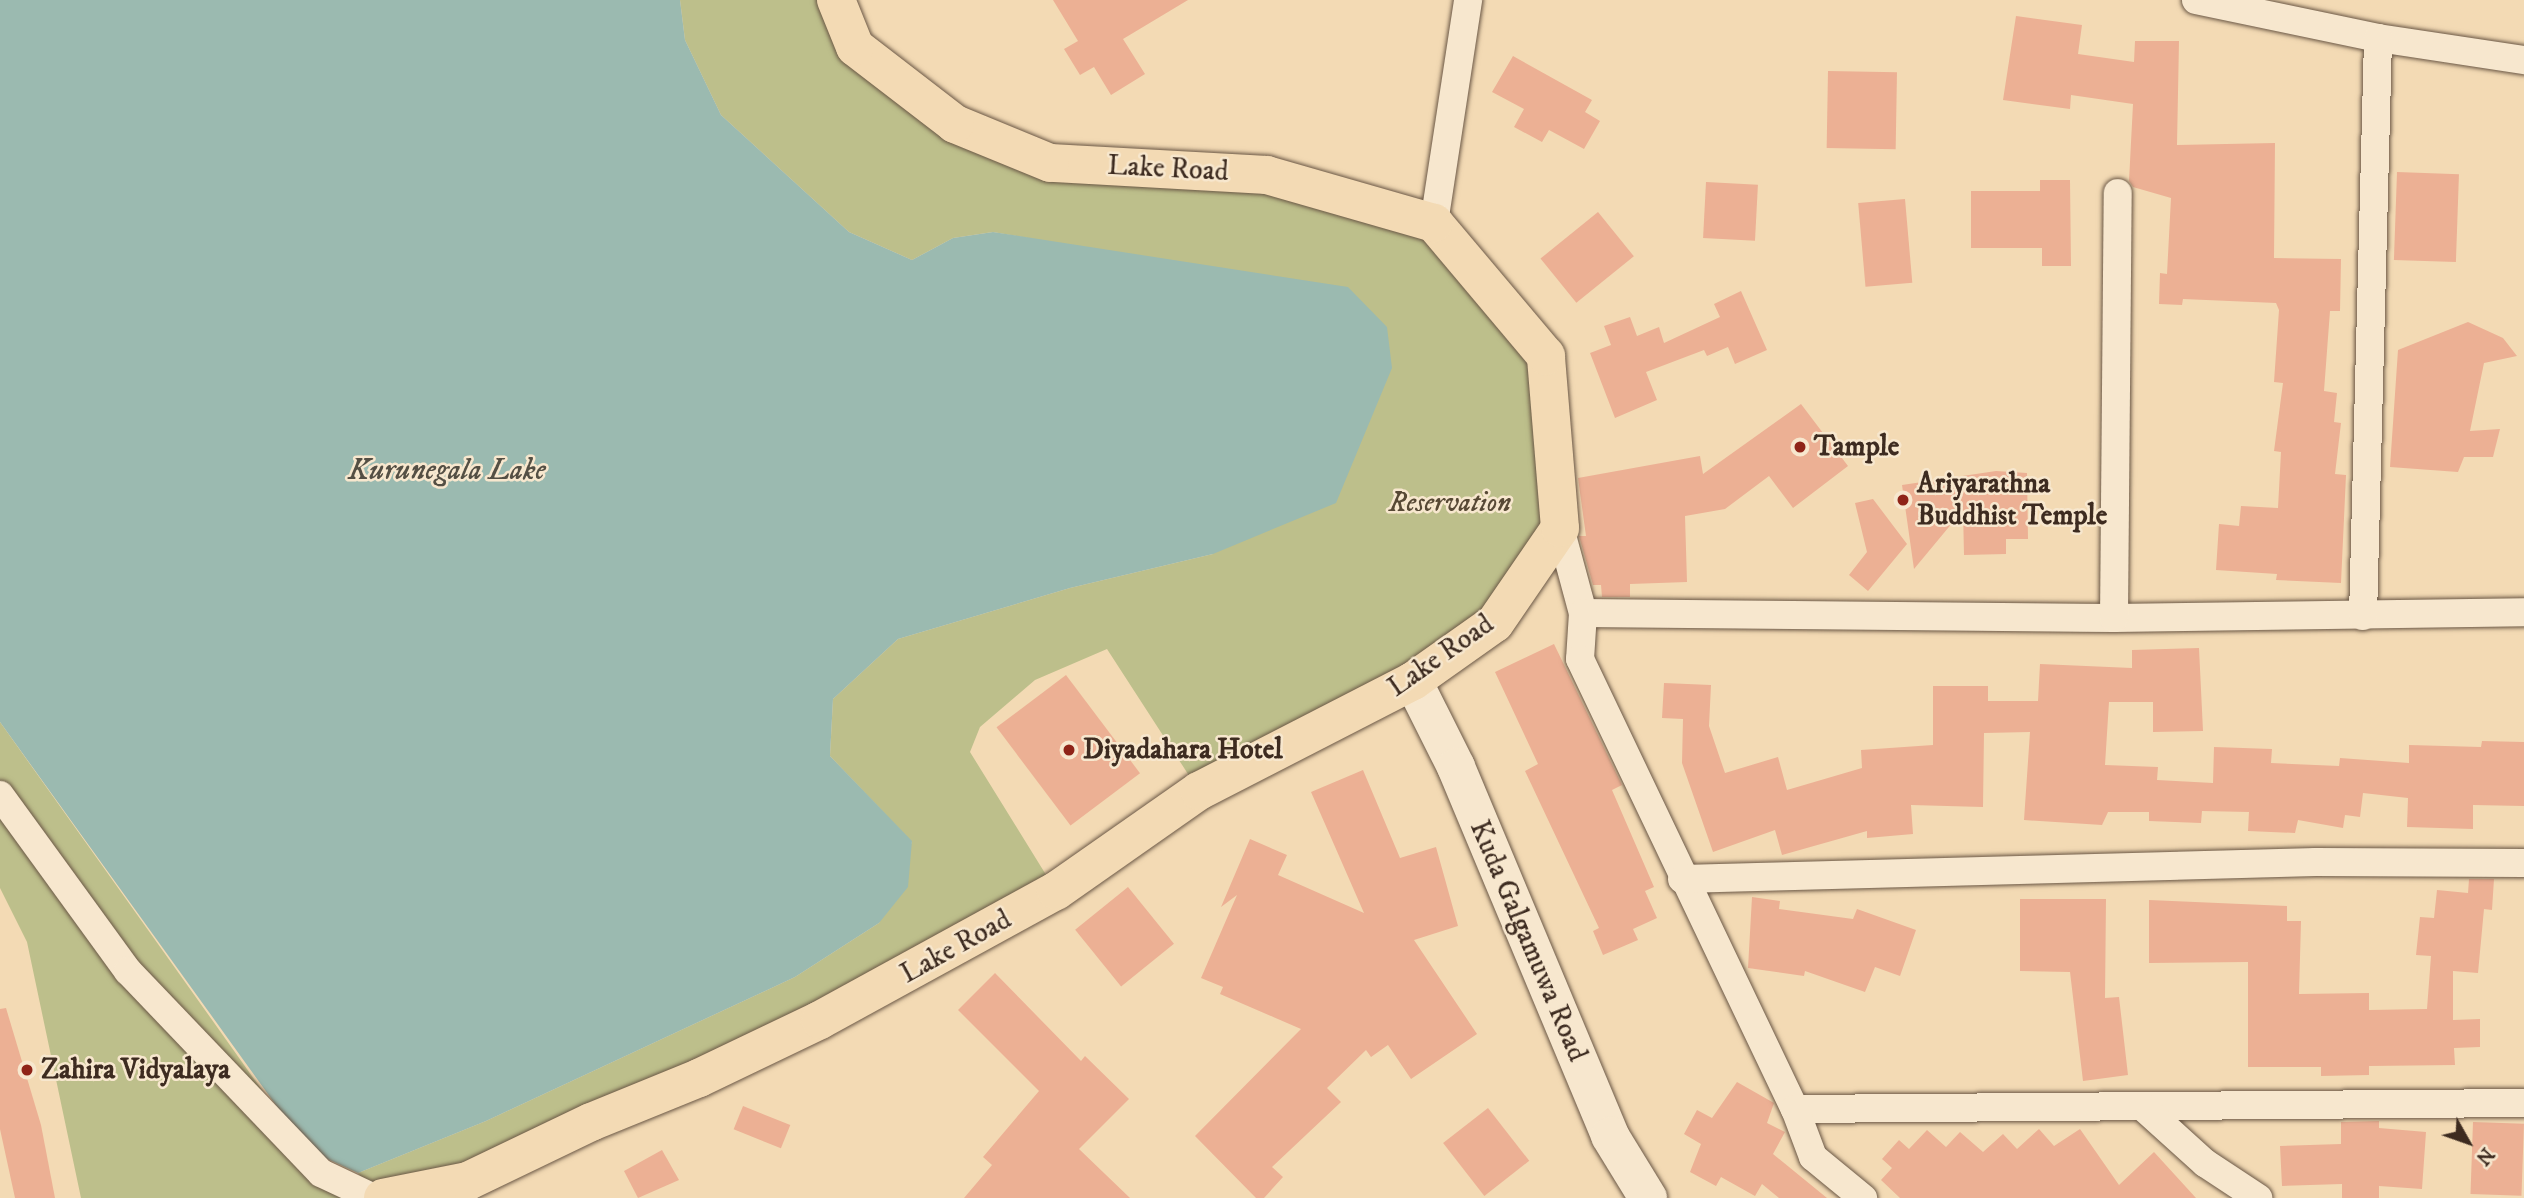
<!DOCTYPE html>
<html>
<head>
<meta charset="utf-8">
<style>
	body { margin:0 }
	#map { position:relative; width:2524px; height:1198px; overflow:hidden; background:#f3dab4; font-family:"IM FELL DW Pica",serif }
	div>[style] { position:absolute }
	[style*='--x'] { left:calc(var(--x)*1px); top:calc(var(--y)*1px); width:calc(var(--w)*1px); rotate:calc(var(--a)*1deg) }
	.green>* { inset:0; background:#bdbf8b }
	.water>* { inset:0; background:#9bbab0 }
	.building>* { inset:0; background:#ecb094; transform-origin:0 0 }
	.roads { filter:drop-shadow(0 0 2px #6a5745) drop-shadow(0 0 2px #6a5745) }
	.street>* { height:28px; margin:-14px; padding:0 14px; transform-origin:14px; border-radius:14px; background:#f7e7ce }
	.secondary>* { height:38px; margin:-19px; padding:0 19px; transform-origin:19px; border-radius:19px; background:#f7e7ce }
	.primary>* { height:38px; margin:-19px; padding:0 19px; transform-origin:19px; border-radius:19px; background:#f3dab4 }
	.dots>* { width:19px; height:19px; translate:-50% -50%; box-sizing:border-box; border:4px solid #f7e7ce; border-radius:50% }
	span { translate:-50% -50%; white-space:nowrap; text-align:center; line-height:1.15; -webkit-text-stroke:5px #f7e7ce; paint-order:stroke }
	.street-label { font-size:28px; color:#3d2b20 }
	.poi-label { font-size:28px; color:#3d2b20; font-weight:700 }
	.left { translate:0 -50%; text-align:left }
	.park-label { font-size:28px; color:#574935; font-style:italic }
	.water-label { font-size:30px; color:#544f44; font-style:italic }
	.north { position:absolute; left:2433px; top:1107px; width:70px; height:70px; -webkit-text-stroke:5px #f7e7ce; paint-order:stroke; rotate:130deg; font-size:19px; font-weight:700; line-height:28px; text-align:center; color:#3d2b20 }
	.north::after { content:''; display:block; margin:auto; width:24px; height:32px; background:#3d2b20; clip-path:polygon(50% 0,100% 100%,50% 72%,0 100%) }
</style>
</head>
<body>
<div id="map">
	<div class="green">
		<div style="clip-path:polygon(680px 0,836px 0,855px 47px,1050px 163px,1267px 175px,1434px 223px,1546px 356px,1560px 528px,1495px 623px,1199px 791px,1107px 649px,1035px 680px,980px 727px,970px 752px,1056px 891px,820px 1020px,376px 1198px,358px 1173px,486px 1121px,795px 977px,879px 923px,912px 842px,830px 756px,833px 699px,898px 639px,1070px 588px,1213px 554px,1114px 253px,993px 232px,953px 238px,912px 260px,849px 232px,721px 115px,685px 40px)"></div>
		<div style="clip-path:polygon(0 722px,321px 1173px,374px 1198px,81px 1198px,27px 942px,0 888px)"></div>
	</div>
	<div class="water">
		<div style="clip-path:polygon(0 0,680px 0,685px 40px,721px 115px,849px 232px,912px 260px,953px 238px,993px 232px,1348px 287px,1387px 327px,1392px 368px,1336px 503px,1213px 554px,1070px 588px,898px 639px,833px 699px,830px 756px,912px 841px,908px 887px,879px 923px,795px 977px,486px 1121px,358px 1173px,321px 1156px,291px 1126px,0 722px)"></div>
	</div>
	<div class="building">
		<div style="clip-path:polygon(1053px 0,1188px 0,1123px 39px,1145px 74px,1111px 95px,1094px 67px,1080px 75px,1064px 49px,1078px 41px)"></div>
		<div style="clip-path:polygon(2016px 16px,2082px 25px,2078px 54px,2134px 62px,2135px 41px,2179px 41px,2177px 145px,2275px 143px,2274px 258px,2341px 259px,2340px 311px,2330px 311px,2324px 391px,2337px 393px,2334px 422px,2341px 423px,2335px 474px,2346px 475px,2341px 583px,2276px 580px,2277px 574px,2216px 570px,2219px 524px,2239px 526px,2241px 506px,2278px 508px,2281px 452px,2274px 451px,2283px 383px,2274px 382px,2279px 310px,2276px 303px,2183px 299px,2182px 305px,2159px 304px,2160px 273px,2167px 274px,2171px 198px,2133px 187px,2129px 181px,2133px 104px,2071px 95px,2070px 109px,2003px 100px)"></div>
		<div style="clip-path:polygon(1513px 56px,1592px 100px,1585px 112px,1600px 121px,1584px 149px,1549px 130px,1542px 142px,1514px 127px,1524px 109px,1492px 92px)"></div>
		<div style="left:1828px;top:71px;width:69px;height:77px;rotate:1deg"></div>
		<div style="left:2397px;top:172px;width:62px;height:88px;rotate:2deg"></div>
		<div style="clip-path:polygon(2040px 180px,2070px 180px,2071px 266px,2042px 266px,2042px 248px,1971px 248px,1971px 191px,2040px 191px)"></div>
		<div style="left:1706px;top:182px;width:52px;height:56px;rotate:3deg"></div>
		<div style="left:1905px;top:199px;width:84px;height:47px;rotate:85deg"></div>
		<div style="left:1598px;top:212px;width:57px;height:74px;rotate:51deg"></div>
		<div style="clip-path:polygon(1741px 291px,1767px 350px,1735px 364px,1728px 347px,1707px 356px,1704px 350px,1646px 372px,1657px 400px,1615px 418px,1590px 353px,1611px 345px,1604px 326px,1630px 317px,1637px 336px,1659px 327px,1664px 343px,1720px 317px,1714px 304px)"></div>
		<div style="clip-path:polygon(2468px 322px,2503px 338px,2517px 356px,2484px 363px,2470px 431px,2500px 429px,2493px 457px,2464px 457px,2458px 472px,2390px 467px,2398px 350px)"></div>
		<div style="clip-path:polygon(1801px 404px,1848px 466px,1793px 508px,1769px 476px,1725px 509px,1685px 516px,1687px 582px,1630px 584px,1630px 597px,1602px 597px,1601px 585px,1593px 585px,1579px 536px,1586px 536px,1578px 478px,1700px 456px,1703px 474px)"></div>
		<div style="clip-path:polygon(1996px 471px,2027px 473px,2028px 539px,2006px 539px,2006px 554px,1964px 555px,1963px 510px,1914px 569px,1902px 485px)"></div>
		<div style="clip-path:polygon(1873px 499px,1907px 544px,1868px 591px,1849px 575px,1867px 552px,1855px 503px)"></div>
		<div style="clip-path:polygon(1554px 644px,1622px 785px,1612px 790px,1654px 887px,1645px 891px,1657px 918px,1633px 929px,1638px 940px,1603px 955px,1593px 931px,1599px 928px,1525px 771px,1538px 764px,1495px 672px)"></div>
		<div style="clip-path:polygon(2199px 648px,2203px 731px,2153px 732px,2153px 702px,2109px 702px,2105px 765px,2158px 767px,2157px 780px,2213px 783px,2214px 747px,2272px 749px,2271px 763px,2339px 766px,2340px 758px,2409px 763px,2409px 745px,2481px 747px,2482px 741px,2524px 742px,2524px 806px,2473px 805px,2473px 829px,2407px 827px,2408px 798px,2363px 793px,2360px 817px,2345px 815px,2343px 828px,2298px 820px,2295px 833px,2248px 831px,2249px 812px,2202px 811px,2201px 823px,2149px 821px,2149px 812px,2108px 812px,2102px 825px,2024px 820px,2030px 732px,1984px 733px,1983px 807px,1911px 805px,1913px 834px,1867px 838px,1867px 831px,1782px 855px,1775px 830px,1713px 852px,1682px 763px,1683px 719px,1662px 718px,1664px 683px,1711px 685px,1709px 726px,1725px 773px,1778px 757px,1787px 790px,1862px 768px,1861px 750px,1933px 745px,1933px 686px,1988px 686px,1988px 701px,2038px 701px,2040px 664px,2132px 668px,2132px 650px)"></div>
		<div style="left:1066px;top:675px;width:123px;height:87px;rotate:53deg"></div>
		<div style="clip-path:polygon(1363px 770px,1400px 858px,1436px 847px,1458px 926px,1414px 940px,1477px 1034px,1411px 1079px,1388px 1045px,1371px 1057px,1366px 1050px,1327px 1088px,1341px 1102px,1272px 1167px,1283px 1177px,1264px 1198px,1256px 1198px,1195px 1136px,1301px 1029px,1220px 994px,1223px 987px,1201px 978px,1237px 895px,1221px 907px,1250px 839px,1287px 855px,1278px 875px,1364px 913px,1311px 792px)"></div>
		<div style="clip-path:polygon(2469px 879px,2494px 879px,2492px 910px,2484px 909px,2478px 973px,2453px 971px,2453px 1020px,2480px 1019px,2480px 1047px,2454px 1048px,2455px 1065px,2369px 1066px,2369px 1075px,2321px 1076px,2321px 1067px,2248px 1067px,2248px 962px,2149px 963px,2149px 900px,2287px 906px,2287px 921px,2301px 921px,2299px 994px,2369px 993px,2369px 1010px,2427px 1009px,2431px 956px,2416px 955px,2420px 917px,2434px 918px,2437px 890px,2468px 893px)"></div>
		<div style="left:1128px;top:887px;width:73px;height:68px;rotate:51deg"></div>
		<div style="clip-path:polygon(1752px 897px,1780px 901px,1779px 909px,1853px 919px,1857px 909px,1916px 930px,1900px 976px,1875px 967px,1865px 992px,1805px 971px,1804px 976px,1748px 968px)"></div>
		<div style="clip-path:polygon(2020px 899px,2106px 899px,2105px 998px,2119px 997px,2128px 1075px,2083px 1081px,2070px 972px,2020px 971px)"></div>
		<div style="clip-path:polygon(995px 973px,1081px 1061px,1085px 1056px,1129px 1099px,1079px 1149px,1130px 1198px,964px 1198px,992px 1165px,983px 1157px,1039px 1091px,958px 1010px)"></div>
		<div style="clip-path:polygon(6px 1008px,41px 1125px,55px 1198px,15px 1198px,0 1129px,0 1009px)"></div>
		<div style="clip-path:polygon(1737px 1082px,1774px 1103px,1767px 1123px,1785px 1132px,1773px 1154px,1827px 1198px,1779px 1198px,1762px 1184px,1755px 1196px,1721px 1177px,1716px 1186px,1690px 1172px,1701px 1144px,1684px 1134px,1697px 1110px,1712px 1118px)"></div>
		<div style="left:743px;top:1106px;width:51px;height:25px;rotate:22deg"></div>
		<div style="left:1488px;top:1108px;width:67px;height:57px;rotate:52deg"></div>
		<div style="clip-path:polygon(2379px 1121px,2379px 1128px,2426px 1132px,2422px 1189px,2379px 1186px,2379px 1198px,2342px 1198px,2342px 1184px,2282px 1186px,2280px 1146px,2341px 1144px,2341px 1122px)"></div>
		<div style="left:2473px;top:1122px;width:51px;height:72px;rotate:2deg"></div>
		<div style="clip-path:polygon(2039px 1129px,2054px 1146px,2080px 1129px,2119px 1185px,2154px 1152px,2196px 1198px,1900px 1198px,1881px 1180px,1892px 1168px,1882px 1159px,1899px 1140px,1909px 1149px,1927px 1130px,1946px 1147px,1960px 1132px,1983px 1152px,2003px 1134px,2017px 1149px)"></div>
		<div style="clip-path:polygon(662px 1150px,679px 1180px,638px 1198px,624px 1171px)"></div>
	</div>
	<div class="roads">
		<div class="street">
			<div style="--x:2196;--y:0;--w:186;--a:11.8"></div>
			<div style="--x:2378;--y:38;--w:148;--a:8.6"></div>
			<div style="--x:1434;--y:223;--w:226;--a:-81.3"></div>
			<div style="--x:1560;--y:528;--w:88;--a:74.9"></div>
			<div style="--x:1583;--y:613;--w:531;--a:0.54"></div>
			<div style="--x:2114;--y:618;--w:410;--a:-0.8"></div>
			<div style="--x:1583;--y:613;--w:46;--a:93.7"></div>
			<div style="--x:1580;--y:659;--w:499;--a:64.5"></div>
			<div style="--x:1795;--y:1109;--w:729;--a:-0.47"></div>
			<div style="--x:2363;--y:616;--w:578;--a:-88.51"></div>
			<div style="--x:2114;--y:618;--w:425;--a:-89.5"></div>
			<div style="--x:0;--y:795;--w:218;--a:54"></div>
			<div style="--x:128;--y:971;--w:279;--a:46.3"></div>
			<div style="--x:321;--y:1173;--w:59;--a:25.3"></div>
			<div style="--x:1682;--y:879;--w:634;--a:-1.54"></div>
			<div style="--x:2316;--y:862;--w:208;--a:0.3"></div>
			<div style="--x:2143;--y:1107;--w:84;--a:42.1"></div>
			<div style="--x:2205;--y:1163;--w:64;--a:33.4"></div>
			<div style="--x:1795;--y:1109;--w:51;--a:69.4"></div>
			<div style="--x:1813;--y:1157;--w:65;--a:39.4"></div>
		</div>
		<div class="secondary">
			<div style="--x:1413;--y:681;--w:96;--a:63.4"></div>
			<div style="--x:1456;--y:767;--w:400;--a:67.3"></div>
			<div style="--x:1610;--y:1136;--w:73;--a:58.5"></div>
		</div>
		<div class="primary">
			<div style="--x:383;--y:1198;--w:87;--a:-11.3"></div>
			<div style="--x:468;--y:1181;--w:136;--a:-25.6"></div>
			<div style="--x:591;--y:1122;--w:117;--a:-22.2"></div>
			<div style="--x:699;--y:1078;--w:134;--a:-25.6"></div>
			<div style="--x:820;--y:1020;--w:269;--a:-28.7"></div>
			<div style="--x:1056;--y:891;--w:174;--a:-35"></div>
			<div style="--x:1199;--y:791;--w:241;--a:-27.2"></div>
			<div style="--x:1413;--y:681;--w:100;--a:-35.3"></div>
			<div style="--x:1495;--y:623;--w:115;--a:-55.6"></div>
			<div style="--x:1560;--y:528;--w:173;--a:-94.7"></div>
			<div style="--x:1546;--y:356;--w:174;--a:-130.1"></div>
			<div style="--x:1434;--y:223;--w:174;--a:-164"></div>
			<div style="--x:1267;--y:175;--w:217;--a:-176.8"></div>
			<div style="--x:1050;--y:163;--w:103;--a:-157.7"></div>
			<div style="--x:955;--y:124;--w:126;--a:-142.4"></div>
			<div style="--x:855;--y:47;--w:51;--a:-112"></div>
		</div>
	</div>
	<div class="dots">
		<div style="left:1800px;top:447px;background:#8f2418"></div>
		<div style="left:1903px;top:500px;background:#8f2418"></div>
		<div style="left:1069px;top:750px;background:#8f2418"></div>
		<div style="left:27px;top:1070px;background:#8f2418"></div>
	</div>
	<div class="street-label">
		<span style="left:1168px;top:169px;rotate:3deg">Lake Road</span>
		<span style="left:1441px;top:656px;rotate:-35deg">Lake Road</span>
		<span style="left:1528px;top:941px;rotate:67deg">Kuda Galgamuwa Road</span>
		<span style="left:956px;top:947px;rotate:-29deg">Lake Road</span>
	</div>
	<div class="poi-label">
		<span class="left" style="left:1814px;top:447px">Tample</span>
		<span class="left" style="left:1917px;top:500px">Ariyarathna<br>Buddhist Temple</span>
		<span class="left" style="left:1083px;top:750px">Diyadahara Hotel</span>
		<span class="left" style="left:41px;top:1070px">Zahira Vidyalaya</span>
	</div>
	<div class="park-label">
		<span style="left:1450px;top:503px">Reservation</span>
	</div>
	<div class="water-label">
		<span style="left:447px;top:471px">Kurunegala Lake</span>
	</div>
	<div class="north">N</div>
</div>
</body>
</html>
